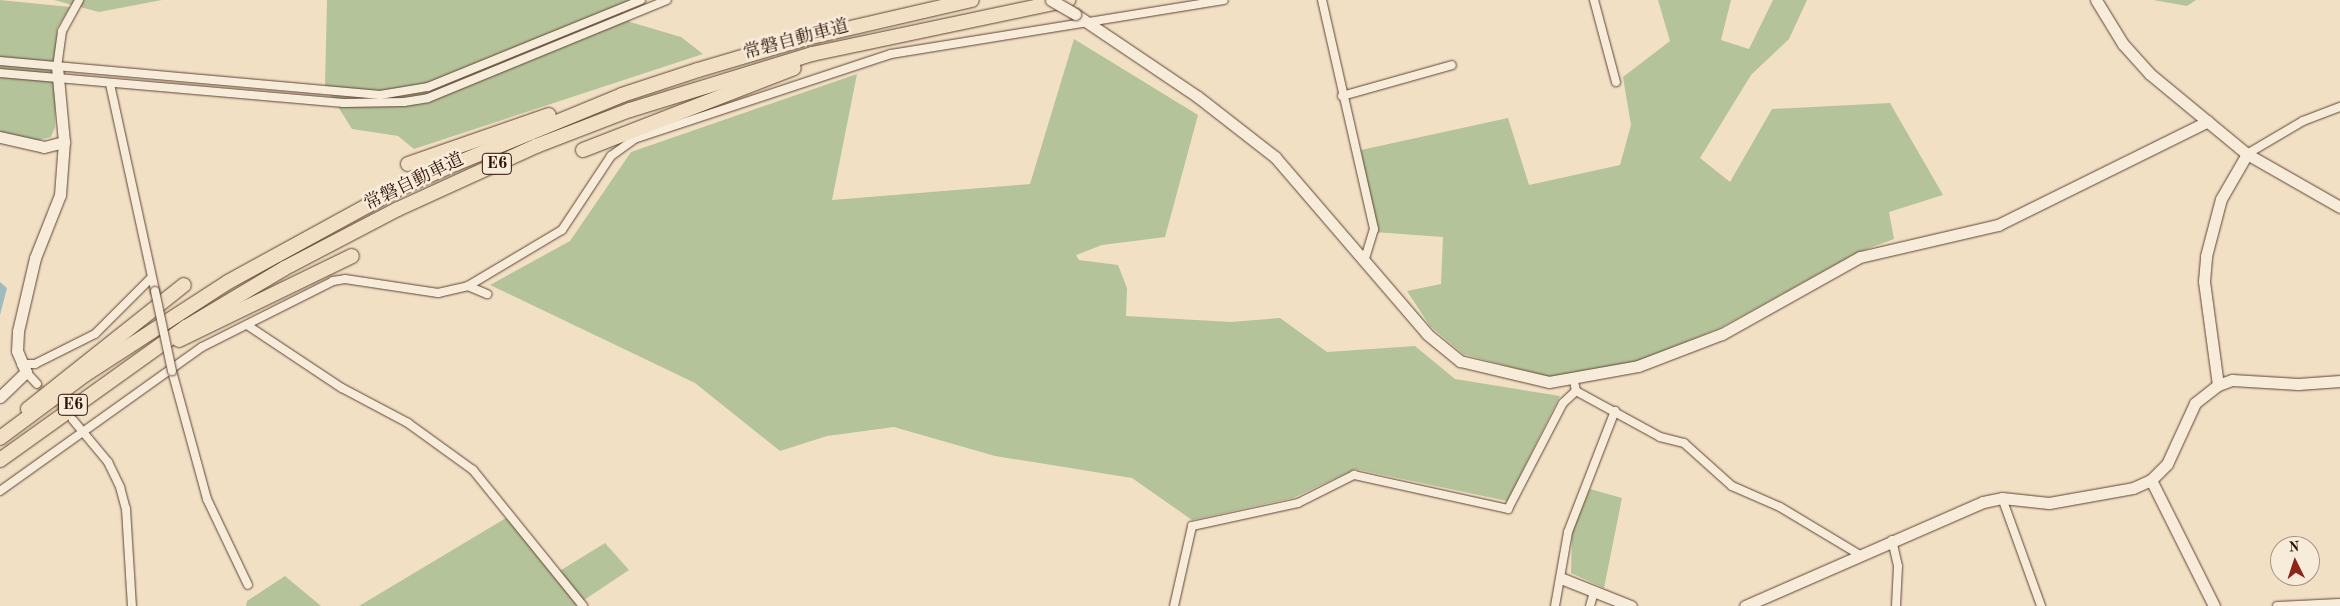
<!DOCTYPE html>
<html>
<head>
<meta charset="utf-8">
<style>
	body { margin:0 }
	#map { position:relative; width:2340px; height:606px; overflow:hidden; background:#f2e0c5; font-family:"Old Standard TT","Noto Serif JP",serif }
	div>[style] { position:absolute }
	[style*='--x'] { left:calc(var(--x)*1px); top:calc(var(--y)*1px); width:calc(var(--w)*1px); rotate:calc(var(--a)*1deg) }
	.green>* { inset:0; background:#b4c399 }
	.water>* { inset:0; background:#9fbbbe }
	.street-tunnel>* { height:8px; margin-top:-4px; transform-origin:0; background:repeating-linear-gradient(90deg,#d5c1a8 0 8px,transparent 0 12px) }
	.roads { filter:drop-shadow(0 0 1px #5f4434) drop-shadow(0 0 1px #5f4434) }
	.street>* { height:8px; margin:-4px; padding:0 4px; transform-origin:4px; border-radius:4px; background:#f7ebd9 }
	.secondary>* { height:11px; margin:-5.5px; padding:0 5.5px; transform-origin:5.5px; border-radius:5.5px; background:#f7ebd9 }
	.highway>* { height:14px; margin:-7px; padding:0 7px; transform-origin:7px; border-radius:7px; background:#f2e0c5 }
	.bridges { filter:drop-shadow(0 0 1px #5f4434) drop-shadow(0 0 1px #5f4434) }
	.street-bridge>* { height:8px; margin:-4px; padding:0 4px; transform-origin:4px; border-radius:4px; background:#f7ebd9 }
	.secondary-bridge>* { height:11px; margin:-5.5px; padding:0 5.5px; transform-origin:5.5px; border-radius:5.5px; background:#f7ebd9 }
	span { translate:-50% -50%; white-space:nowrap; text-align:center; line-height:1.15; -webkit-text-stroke:5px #f7ebd9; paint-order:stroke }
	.shield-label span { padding:1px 4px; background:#f7ebd9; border:1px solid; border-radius:4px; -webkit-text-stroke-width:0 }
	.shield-label { font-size:16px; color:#2e1003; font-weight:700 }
	.street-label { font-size:18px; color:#2e1003 }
	.north { position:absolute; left:2270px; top:536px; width:50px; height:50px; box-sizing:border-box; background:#f7ebd9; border:1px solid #a79383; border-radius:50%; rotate:356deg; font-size:14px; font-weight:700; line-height:20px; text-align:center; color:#2e1003 }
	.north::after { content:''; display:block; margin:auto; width:18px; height:22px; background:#8f2418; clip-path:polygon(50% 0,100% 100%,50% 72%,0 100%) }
</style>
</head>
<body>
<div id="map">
	<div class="green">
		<div style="clip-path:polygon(0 0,70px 7px,57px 28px,55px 127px,51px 137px,35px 141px,0 132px)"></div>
		<div style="clip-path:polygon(54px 0,162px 0,99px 12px)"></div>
		<div style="clip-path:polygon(327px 0,633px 0,619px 6px,630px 22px,681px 37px,703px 54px,414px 149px,398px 136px,352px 129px,325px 86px)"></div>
		<div style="clip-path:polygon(1658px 0,1731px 0,1721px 40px,1749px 49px,1773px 0,1807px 0,1789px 39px,1751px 75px,1700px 158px,1730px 182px,1772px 109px,1890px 103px,1943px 195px,1889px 212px,1894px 239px,1856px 253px,1720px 328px,1636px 362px,1548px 377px,1463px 354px,1430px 326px,1407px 291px,1441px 284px,1443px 237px,1374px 232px,1361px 150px,1508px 118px,1529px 185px,1620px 165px,1631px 125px,1623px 77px,1670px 41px)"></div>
		<div style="clip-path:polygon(2153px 0,2196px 0,2187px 6px)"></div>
		<div style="clip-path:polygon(1074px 39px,1198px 115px,1165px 237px,1102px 245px,1076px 255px,1079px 260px,1118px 265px,1127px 288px,1126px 316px,1231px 322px,1280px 318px,1327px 352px,1415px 346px,1455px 379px,1560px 396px,1507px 501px,1355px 469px,1293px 498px,1192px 520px,1132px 478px,995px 456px,894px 427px,827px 436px,780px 451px,695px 383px,490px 285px,570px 241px,631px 152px,857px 74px,832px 200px,1030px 184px)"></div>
		<div style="clip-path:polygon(1590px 489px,1622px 498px,1604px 588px,1571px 573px,1572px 532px)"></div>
		<div style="clip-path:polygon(506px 518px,558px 572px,605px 543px,629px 570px,575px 606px,359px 606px)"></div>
		<div style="clip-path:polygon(285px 576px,321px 606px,246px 606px,247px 601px)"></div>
	</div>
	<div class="water">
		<div style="clip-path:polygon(0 282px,7px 288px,0 315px)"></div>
	</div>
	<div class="street-tunnel">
		<div style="--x:37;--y:384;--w:44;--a:45"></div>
	</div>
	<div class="roads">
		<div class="street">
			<div style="--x:1322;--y:0;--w:235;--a:77.2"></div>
			<div style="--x:1374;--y:229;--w:31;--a:107"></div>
			<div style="--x:1594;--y:0;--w:85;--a:75"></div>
			<div style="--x:0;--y:61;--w:382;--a:5.1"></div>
			<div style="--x:380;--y:95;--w:49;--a:-9.5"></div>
			<div style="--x:428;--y:87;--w:230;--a:-22.2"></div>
			<div style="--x:57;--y:67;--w:36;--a:-82"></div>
			<div style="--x:62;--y:31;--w:35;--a:-61"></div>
			<div style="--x:0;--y:73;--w:345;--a:5"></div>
			<div style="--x:344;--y:103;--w:60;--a:-1"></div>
			<div style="--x:404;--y:102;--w:24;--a:-9"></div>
			<div style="--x:428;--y:98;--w:258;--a:-22.3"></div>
			<div style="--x:110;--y:84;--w:212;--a:77.7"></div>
			<div style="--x:1342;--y:96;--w:114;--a:-15.7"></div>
			<div style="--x:2247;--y:154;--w:65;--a:-30.5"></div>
			<div style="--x:2303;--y:121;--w:40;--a:-21"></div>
			<div style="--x:468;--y:286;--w:109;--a:-30.8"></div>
			<div style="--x:562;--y:230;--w:89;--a:-56.5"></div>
			<div style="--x:611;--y:156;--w:29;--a:-36"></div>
			<div style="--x:634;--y:139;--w:271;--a:-18.3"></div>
			<div style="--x:891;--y:54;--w:337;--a:-9.2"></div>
			<div style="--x:247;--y:325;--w:114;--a:33.6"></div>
			<div style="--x:342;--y:388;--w:75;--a:27.9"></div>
			<div style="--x:408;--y:423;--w:80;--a:35.9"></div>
			<div style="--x:473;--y:470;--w:175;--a:51"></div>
			<div style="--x:21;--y:364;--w:14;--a:0"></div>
			<div style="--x:35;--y:364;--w:67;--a:-26.6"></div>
			<div style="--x:95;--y:334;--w:79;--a:-45"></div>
			<div style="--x:172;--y:371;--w:133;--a:74.7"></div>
			<div style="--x:207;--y:499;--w:95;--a:64.5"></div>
			<div style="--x:26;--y:372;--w:16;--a:47"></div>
			<div style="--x:1574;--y:381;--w:10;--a:79"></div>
			<div style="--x:1576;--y:391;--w:96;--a:28.7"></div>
			<div style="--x:1660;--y:437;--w:25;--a:14"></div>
			<div style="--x:1684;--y:443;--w:64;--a:41.9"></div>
			<div style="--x:1732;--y:486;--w:52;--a:23.6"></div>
			<div style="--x:1780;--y:507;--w:93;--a:31"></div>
			<div style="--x:73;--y:420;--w:55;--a:50.2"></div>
			<div style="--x:108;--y:462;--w:28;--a:64"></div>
			<div style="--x:120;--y:487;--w:23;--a:75"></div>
			<div style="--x:126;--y:509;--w:97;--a:86.5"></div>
			<div style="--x:0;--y:491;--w:248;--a:-35.5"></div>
			<div style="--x:202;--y:347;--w:147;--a:-26.7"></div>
			<div style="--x:333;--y:281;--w:12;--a:-9"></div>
			<div style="--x:345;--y:279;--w:94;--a:8.6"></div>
			<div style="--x:438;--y:293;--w:31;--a:-13"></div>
			<div style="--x:468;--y:286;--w:21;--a:23"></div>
			<div style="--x:2002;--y:498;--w:115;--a:70.1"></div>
			<div style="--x:1892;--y:540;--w:27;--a:77"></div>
			<div style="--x:1898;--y:566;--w:40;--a:92.9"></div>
			<div style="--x:1174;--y:606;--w:82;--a:-77.3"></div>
			<div style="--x:1192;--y:526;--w:108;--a:-12.2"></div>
			<div style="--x:1298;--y:503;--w:63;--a:-26.6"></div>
			<div style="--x:1354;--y:475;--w:158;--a:12.4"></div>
			<div style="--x:1508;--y:509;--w:119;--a:-62.6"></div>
			<div style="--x:1563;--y:403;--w:18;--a:-43"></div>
			<div style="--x:1555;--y:606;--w:75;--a:-80"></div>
			<div style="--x:1568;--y:532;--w:130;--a:-68.8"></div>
			<div style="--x:1590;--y:606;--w:15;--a:-74"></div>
			<div style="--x:2277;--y:606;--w:63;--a:-2.7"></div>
		</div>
		<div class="secondary">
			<div style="--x:2096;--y:0;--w:52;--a:58.5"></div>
			<div style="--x:2123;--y:44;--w:40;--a:48"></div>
			<div style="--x:2150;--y:74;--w:126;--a:39.5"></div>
			<div style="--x:2247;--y:154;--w:107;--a:29.7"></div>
			<div style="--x:1075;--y:14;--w:148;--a:34"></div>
			<div style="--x:1198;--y:97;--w:98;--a:37.9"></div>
			<div style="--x:1275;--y:157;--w:233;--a:49.3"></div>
			<div style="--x:1427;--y:334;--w:43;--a:39.3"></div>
			<div style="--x:1460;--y:361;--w:91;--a:13.3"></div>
			<div style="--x:1549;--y:382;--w:90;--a:-10.2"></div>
			<div style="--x:1638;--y:366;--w:90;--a:-20.9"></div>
			<div style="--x:1722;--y:334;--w:158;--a:-29.2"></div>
			<div style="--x:1860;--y:257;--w:142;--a:-13.1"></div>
			<div style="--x:1998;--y:225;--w:234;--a:-26.3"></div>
			<div style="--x:0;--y:137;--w:45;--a:12.8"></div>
			<div style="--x:44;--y:147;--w:21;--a:-14"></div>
			<div style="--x:2218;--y:385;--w:105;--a:-97.7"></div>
			<div style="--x:2204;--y:281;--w:25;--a:-85"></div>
			<div style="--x:2206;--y:256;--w:59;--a:-75.3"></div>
			<div style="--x:2221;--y:199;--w:52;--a:-60"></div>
			<div style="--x:0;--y:397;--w:36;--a:-44"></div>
			<div style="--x:26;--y:372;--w:23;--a:-113"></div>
			<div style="--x:17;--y:351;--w:20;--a:-87"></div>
			<div style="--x:18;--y:331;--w:75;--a:-76.9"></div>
			<div style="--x:35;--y:258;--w:68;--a:-68.4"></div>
			<div style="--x:60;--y:195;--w:53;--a:-85.7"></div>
			<div style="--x:64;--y:142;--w:75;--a:-95.3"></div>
			<div style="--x:2151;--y:480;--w:141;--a:63.4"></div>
			<div style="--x:1563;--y:579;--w:73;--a:21.7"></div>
			<div style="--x:1745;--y:606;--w:260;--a:-23.6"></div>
			<div style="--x:1983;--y:502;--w:19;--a:-12"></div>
			<div style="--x:2002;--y:498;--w:47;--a:6.1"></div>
			<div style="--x:2049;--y:503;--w:85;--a:-10.1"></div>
			<div style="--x:2133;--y:488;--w:20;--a:-24"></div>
			<div style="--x:2151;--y:480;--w:23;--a:-45"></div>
			<div style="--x:2167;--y:464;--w:67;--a:-65.3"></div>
			<div style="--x:2195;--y:403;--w:29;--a:-38"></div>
			<div style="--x:2218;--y:385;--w:15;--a:-20"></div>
			<div style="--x:2232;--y:380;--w:66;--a:3.5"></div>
			<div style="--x:2298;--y:384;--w:42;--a:-4.1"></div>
		</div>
		<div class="highway">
			<div style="--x:583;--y:150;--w:226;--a:-21.2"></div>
			<div style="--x:408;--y:164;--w:149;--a:-19.2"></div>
			<div style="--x:179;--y:340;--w:192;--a:-25.9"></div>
			<div style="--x:28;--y:409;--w:199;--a:-38.5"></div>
			<div style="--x:0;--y:438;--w:107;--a:-36.7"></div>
			<div style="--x:86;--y:374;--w:169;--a:-32.9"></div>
			<div style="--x:228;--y:282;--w:189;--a:-28.7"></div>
			<div style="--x:394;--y:191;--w:67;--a:-23.9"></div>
			<div style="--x:455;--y:164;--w:181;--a:-22.4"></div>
			<div style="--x:622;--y:95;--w:80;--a:-18.2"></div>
			<div style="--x:698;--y:70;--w:114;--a:-16.4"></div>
			<div style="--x:807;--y:38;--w:169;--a:-13"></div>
			<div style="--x:0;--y:460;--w:229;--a:-35.6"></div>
			<div style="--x:186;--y:327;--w:115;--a:-30.8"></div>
			<div style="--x:285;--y:268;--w:127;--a:-27.6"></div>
			<div style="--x:398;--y:209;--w:152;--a:-24.5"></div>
			<div style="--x:536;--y:146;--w:101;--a:-21"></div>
			<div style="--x:630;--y:110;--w:190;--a:-17.1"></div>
			<div style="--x:812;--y:54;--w:262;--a:-11.9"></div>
		</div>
	</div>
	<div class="bridges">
		<div class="street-bridge">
			<div style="--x:155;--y:291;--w:82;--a:78"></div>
		</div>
		<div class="secondary-bridge">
			<div style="--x:1051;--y:0;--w:28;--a:30"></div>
		</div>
	</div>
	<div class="shield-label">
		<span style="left:497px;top:164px">E6</span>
		<span style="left:73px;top:405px">E6</span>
	</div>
	<div class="street-label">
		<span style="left:796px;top:40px;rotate:-15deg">常磐自動車道</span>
		<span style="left:414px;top:182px;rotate:-26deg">常磐自動車道</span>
	</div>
	<div class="north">N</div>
</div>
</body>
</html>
